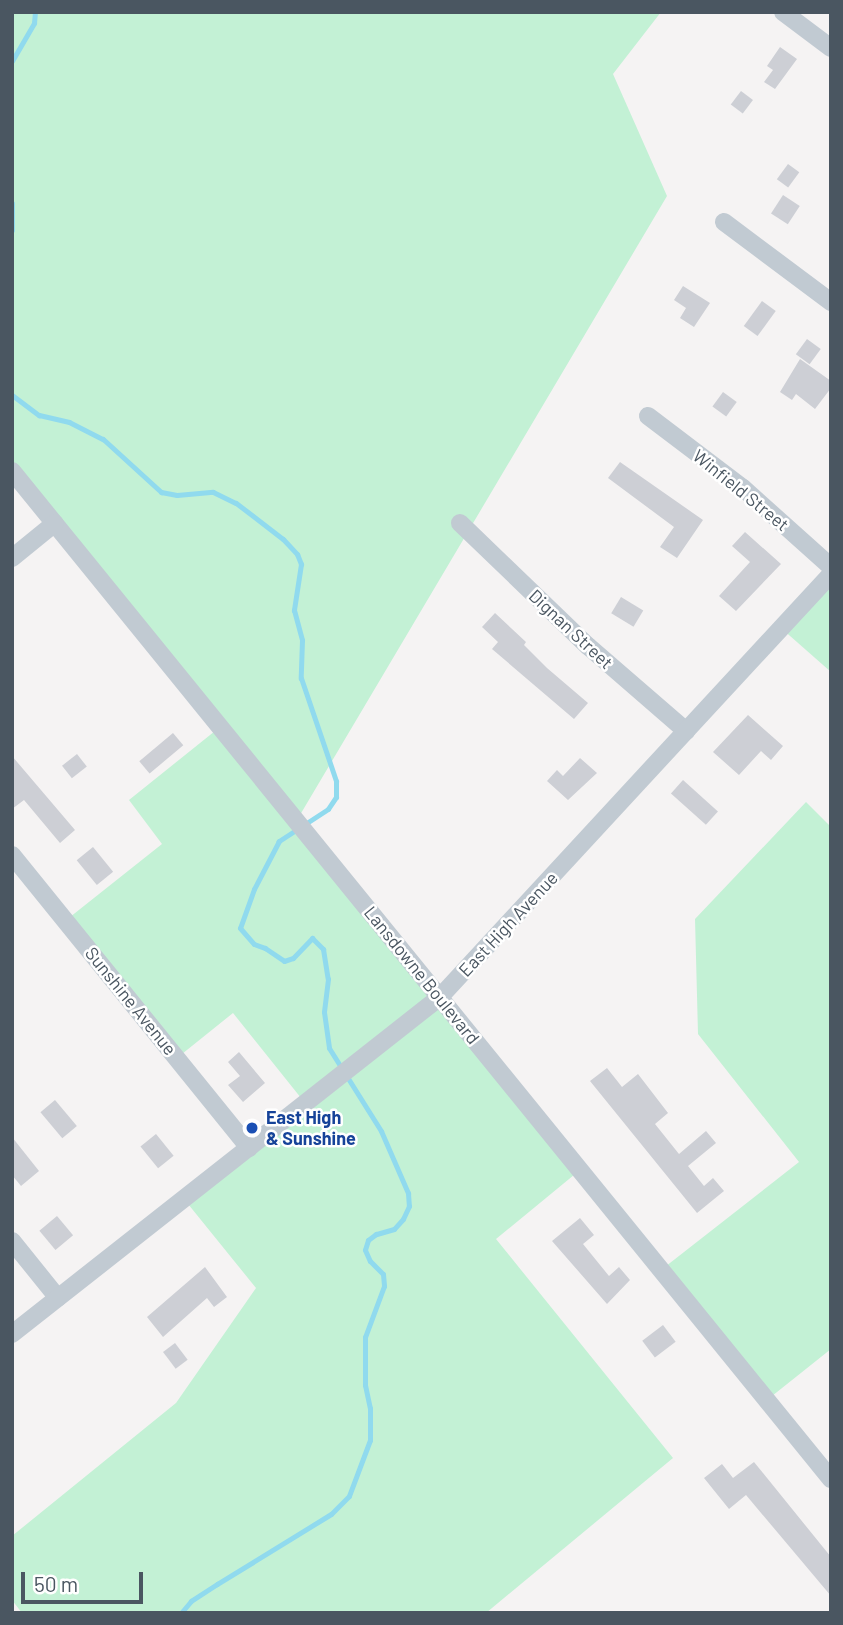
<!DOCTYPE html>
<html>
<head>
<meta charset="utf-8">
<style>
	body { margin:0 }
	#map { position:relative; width:843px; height:1625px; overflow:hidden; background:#f5f3f3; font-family:Barlow,sans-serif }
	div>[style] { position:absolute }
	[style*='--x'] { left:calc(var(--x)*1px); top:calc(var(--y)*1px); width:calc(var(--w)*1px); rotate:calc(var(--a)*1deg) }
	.green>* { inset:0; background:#c3f1d5 }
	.stream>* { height:5px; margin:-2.5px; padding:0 2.5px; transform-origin:2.5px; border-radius:2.5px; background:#90daee }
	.building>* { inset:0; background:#cdcfd5; transform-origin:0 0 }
	.minor>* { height:18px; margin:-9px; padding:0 9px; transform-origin:9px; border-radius:9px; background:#c1cad2 }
	.dots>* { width:19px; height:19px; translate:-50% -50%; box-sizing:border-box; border:4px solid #fff; border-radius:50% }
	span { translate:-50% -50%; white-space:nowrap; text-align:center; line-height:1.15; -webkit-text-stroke:5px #fff; paint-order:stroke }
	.street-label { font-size:18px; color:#4a5661 }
	.transit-label { font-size:18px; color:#164399; font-weight:700 }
	.left { translate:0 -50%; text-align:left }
	.frame { position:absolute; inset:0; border:14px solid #4a5661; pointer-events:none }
	.scale { position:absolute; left:21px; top:1572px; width:122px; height:32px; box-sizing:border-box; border:4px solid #4a5661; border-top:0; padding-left:9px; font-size:21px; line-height:24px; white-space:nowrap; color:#4a5661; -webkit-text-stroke:5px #fff; paint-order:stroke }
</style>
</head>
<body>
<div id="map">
	<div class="green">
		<div style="clip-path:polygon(12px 12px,661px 12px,613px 74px,667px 196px,297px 820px,580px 1170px,496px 1239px,673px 1458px,486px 1613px,22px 1613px,12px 1600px,12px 1536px,176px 1403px,256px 1288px,184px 1199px,305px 1103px,233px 1013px,177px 1058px,65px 921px,162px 844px,129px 800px,220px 727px,12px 471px)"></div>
		<div style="clip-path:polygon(831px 574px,831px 672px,781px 628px)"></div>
		<div style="clip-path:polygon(806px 802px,831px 827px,831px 1349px,767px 1400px,661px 1270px,799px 1162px,698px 1034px,695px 919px)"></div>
	</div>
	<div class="stream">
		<div style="--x:12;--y:61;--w:44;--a:-59.9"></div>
		<div style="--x:34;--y:23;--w:11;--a:-85"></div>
		<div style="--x:12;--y:203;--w:27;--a:90"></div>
		<div style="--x:12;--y:395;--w:34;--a:37"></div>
		<div style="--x:39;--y:415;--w:31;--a:13"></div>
		<div style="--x:69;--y:422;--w:38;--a:27"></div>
		<div style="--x:103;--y:439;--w:79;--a:42.4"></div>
		<div style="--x:161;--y:492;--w:16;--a:11"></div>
		<div style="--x:177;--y:495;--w:36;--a:-5"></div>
		<div style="--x:213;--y:492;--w:25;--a:26"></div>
		<div style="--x:236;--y:503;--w:59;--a:37.5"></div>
		<div style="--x:283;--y:539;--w:21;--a:47"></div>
		<div style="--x:297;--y:554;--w:11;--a:68"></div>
		<div style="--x:301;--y:564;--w:47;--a:98.7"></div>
		<div style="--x:294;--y:610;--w:31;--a:75"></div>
		<div style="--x:302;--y:640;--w:38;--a:92"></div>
		<div style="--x:301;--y:678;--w:109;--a:71.2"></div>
		<div style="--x:336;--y:781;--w:16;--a:90"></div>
		<div style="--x:336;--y:797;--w:14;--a:124"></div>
		<div style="--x:328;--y:809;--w:59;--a:146.9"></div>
		<div style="--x:279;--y:841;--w:54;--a:117.5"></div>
		<div style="--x:254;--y:889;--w:41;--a:109.7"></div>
		<div style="--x:240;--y:928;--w:21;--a:49"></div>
		<div style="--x:254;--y:944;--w:12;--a:20"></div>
		<div style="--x:265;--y:948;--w:23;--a:34"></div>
		<div style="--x:284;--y:961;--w:9;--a:-18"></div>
		<div style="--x:293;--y:958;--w:28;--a:-46"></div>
		<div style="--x:312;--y:938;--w:16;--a:45"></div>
		<div style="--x:323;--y:949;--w:30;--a:81"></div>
		<div style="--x:328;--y:979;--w:33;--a:97"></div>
		<div style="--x:324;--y:1012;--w:36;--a:82"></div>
		<div style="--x:329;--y:1048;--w:98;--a:57.9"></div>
		<div style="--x:381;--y:1131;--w:68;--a:66.5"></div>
		<div style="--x:408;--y:1193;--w:13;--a:86"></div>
		<div style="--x:409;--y:1206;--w:14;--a:115"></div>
		<div style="--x:403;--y:1219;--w:13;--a:132"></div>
		<div style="--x:394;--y:1229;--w:19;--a:164"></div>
		<div style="--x:376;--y:1234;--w:10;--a:143"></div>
		<div style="--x:368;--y:1240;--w:10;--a:107"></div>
		<div style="--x:365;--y:1250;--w:12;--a:66"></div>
		<div style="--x:370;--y:1261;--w:18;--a:45"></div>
		<div style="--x:383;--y:1274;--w:12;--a:85"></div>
		<div style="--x:384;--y:1286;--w:54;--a:110.4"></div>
		<div style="--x:365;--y:1337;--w:48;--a:90"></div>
		<div style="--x:365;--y:1385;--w:24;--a:78"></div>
		<div style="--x:370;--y:1408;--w:32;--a:90"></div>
		<div style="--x:370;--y:1440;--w:60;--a:110.6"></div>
		<div style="--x:349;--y:1496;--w:25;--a:135"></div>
		<div style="--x:331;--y:1514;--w:134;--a:148.4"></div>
		<div style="--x:217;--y:1584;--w:31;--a:147"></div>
		<div style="--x:191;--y:1601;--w:16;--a:130"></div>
	</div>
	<div class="building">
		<div style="clip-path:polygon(780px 47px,797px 59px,775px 89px,764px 82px,773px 70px,767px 66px)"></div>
		<div style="left:741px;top:91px;width:15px;height:17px;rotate:37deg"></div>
		<div style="left:788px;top:164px;width:14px;height:19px;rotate:36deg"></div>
		<div style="left:783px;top:195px;width:20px;height:22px;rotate:33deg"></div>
		<div style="clip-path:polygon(683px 286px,710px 303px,694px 327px,680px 318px,686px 308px,674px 300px)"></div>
		<div style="left:762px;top:301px;width:17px;height:31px;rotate:36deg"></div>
		<div style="left:807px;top:339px;width:17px;height:19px;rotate:36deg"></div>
		<div style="clip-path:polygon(800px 359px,831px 381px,831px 388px,815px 409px,796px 394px,792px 400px,780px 392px)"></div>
		<div style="left:723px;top:392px;width:17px;height:18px;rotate:36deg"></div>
		<div style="clip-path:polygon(620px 462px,703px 520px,677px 558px,660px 547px,674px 527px,608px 478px)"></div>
		<div style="clip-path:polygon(745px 532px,781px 564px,736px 611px,719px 596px,750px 562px,732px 546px)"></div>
		<div style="left:621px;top:597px;width:26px;height:19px;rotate:31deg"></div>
		<div style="clip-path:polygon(495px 613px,526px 642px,524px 645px,547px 668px,588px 703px,574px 719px,492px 649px,498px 642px,482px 627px)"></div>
		<div style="clip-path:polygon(748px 715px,783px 746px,771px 760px,761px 751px,739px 775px,713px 752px)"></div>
		<div style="left:173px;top:733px;width:16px;height:44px;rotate:50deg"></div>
		<div style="left:77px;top:754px;width:16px;height:19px;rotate:52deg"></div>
		<div style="clip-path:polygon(12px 756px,75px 830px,60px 843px,24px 800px,12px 809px)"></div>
		<div style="clip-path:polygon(580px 758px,597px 773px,568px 800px,547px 781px,557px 770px,563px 776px)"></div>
		<div style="left:683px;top:780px;width:47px;height:18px;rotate:42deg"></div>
		<div style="left:93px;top:847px;width:32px;height:21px;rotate:51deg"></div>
		<div style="clip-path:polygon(239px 1052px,265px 1083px,243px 1102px,228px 1085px,240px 1076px,228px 1062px)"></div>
		<div style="clip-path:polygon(607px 1068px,622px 1087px,638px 1074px,668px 1113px,655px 1124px,679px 1154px,706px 1131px,716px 1143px,688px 1166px,704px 1186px,713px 1178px,724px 1191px,697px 1213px,590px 1081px)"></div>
		<div style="left:55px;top:1100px;width:34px;height:19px;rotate:50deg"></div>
		<div style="left:156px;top:1134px;width:28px;height:20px;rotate:51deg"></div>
		<div style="clip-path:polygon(12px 1137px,39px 1171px,21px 1186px,12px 1175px)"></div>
		<div style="left:57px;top:1216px;width:25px;height:23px;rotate:50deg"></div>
		<div style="clip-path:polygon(580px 1218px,594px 1235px,583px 1244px,609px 1276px,619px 1267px,630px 1280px,607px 1304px,552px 1241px)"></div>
		<div style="clip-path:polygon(205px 1267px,227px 1297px,214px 1307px,207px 1298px,163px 1337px,147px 1317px)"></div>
		<div style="left:663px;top:1325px;width:21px;height:26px;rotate:53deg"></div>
		<div style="left:175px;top:1343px;width:21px;height:15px;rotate:53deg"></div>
		<div style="clip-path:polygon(754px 1462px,831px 1557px,831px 1596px,746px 1495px,729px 1509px,704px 1478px,722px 1464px,733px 1478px)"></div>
	</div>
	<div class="minor">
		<div style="--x:783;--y:12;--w:60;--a:36.9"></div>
		<div style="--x:724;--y:222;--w:134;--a:36.8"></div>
		<div style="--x:648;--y:416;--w:119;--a:37.2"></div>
		<div style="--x:743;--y:488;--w:118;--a:41.9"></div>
		<div style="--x:12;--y:471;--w:1299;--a:50.91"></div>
		<div style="--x:460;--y:523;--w:178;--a:43.9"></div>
		<div style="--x:588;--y:646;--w:130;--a:40.9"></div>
		<div style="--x:12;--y:558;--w:55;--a:-39.1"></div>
		<div style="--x:12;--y:855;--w:377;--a:51"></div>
		<div style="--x:12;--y:1241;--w:73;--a:51.1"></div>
		<div style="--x:12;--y:1334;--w:545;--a:-38.22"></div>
		<div style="--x:440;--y:997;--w:576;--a:-47.25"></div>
	</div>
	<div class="dots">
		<div style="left:252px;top:1128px;background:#1a4fb4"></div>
	</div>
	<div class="street-label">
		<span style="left:741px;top:490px;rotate:39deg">Winfield Street</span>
		<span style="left:571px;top:629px;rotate:43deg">Dignan Street</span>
		<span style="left:508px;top:924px;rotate:-47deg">East High Avenue</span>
		<span style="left:422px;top:975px;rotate:51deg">Lansdowne Boulevard</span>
		<span style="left:131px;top:1001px;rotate:51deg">Sunshine Avenue</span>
	</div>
	<div class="transit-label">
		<span class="left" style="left:266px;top:1128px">East High<br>&amp; Sunshine</span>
	</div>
	<div class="frame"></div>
	<div class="scale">50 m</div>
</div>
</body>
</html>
